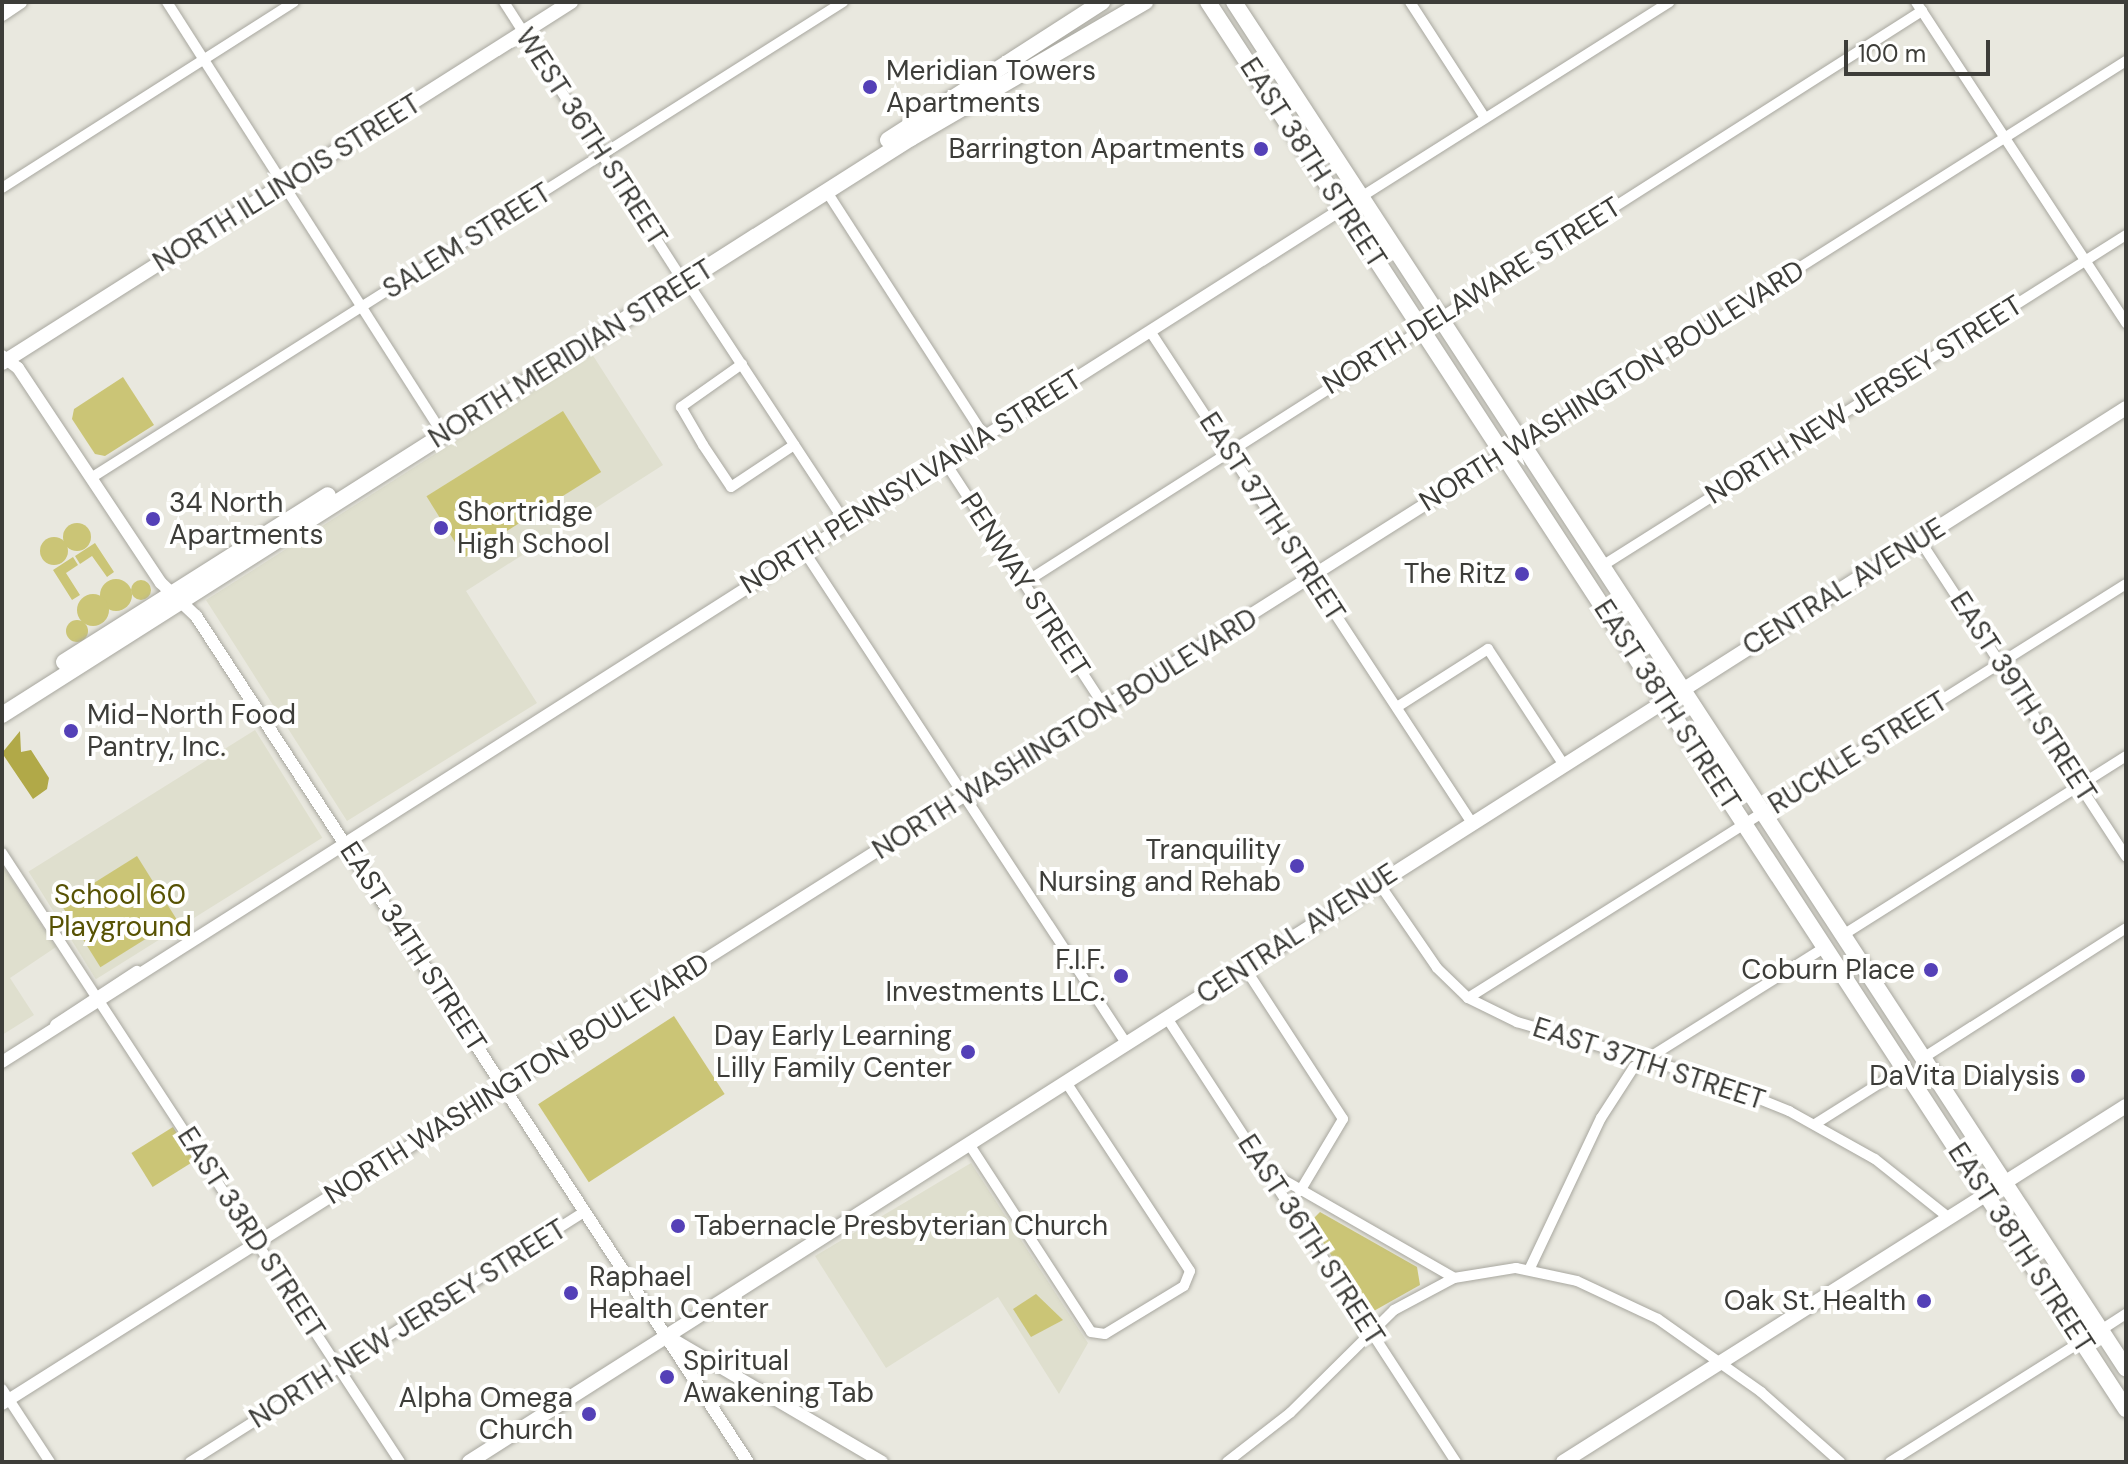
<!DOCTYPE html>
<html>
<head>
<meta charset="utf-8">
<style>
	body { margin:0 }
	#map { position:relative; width:2128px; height:1464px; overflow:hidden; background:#e9e8df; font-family:"DM Sans",sans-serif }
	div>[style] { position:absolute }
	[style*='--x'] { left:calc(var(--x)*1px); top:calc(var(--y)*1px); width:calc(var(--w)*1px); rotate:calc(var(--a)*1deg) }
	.built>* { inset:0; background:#dfdfce; transform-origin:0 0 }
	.green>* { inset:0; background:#cbc576; transform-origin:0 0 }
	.round { border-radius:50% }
	.forest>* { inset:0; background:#b1a948 }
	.roads { filter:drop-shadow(0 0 2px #a8a79f) drop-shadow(0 0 2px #a8a79f) }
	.minor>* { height:10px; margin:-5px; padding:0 5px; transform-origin:5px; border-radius:5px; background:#fff }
	.tertiary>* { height:12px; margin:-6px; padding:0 6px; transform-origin:6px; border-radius:6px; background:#fff }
	.secondary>* { height:14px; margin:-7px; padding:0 7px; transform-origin:7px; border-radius:7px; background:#fff }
	.primary>* { height:16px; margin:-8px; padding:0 8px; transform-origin:8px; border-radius:8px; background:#fff }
	.dots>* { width:22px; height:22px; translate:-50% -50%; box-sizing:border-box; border:4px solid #fffffe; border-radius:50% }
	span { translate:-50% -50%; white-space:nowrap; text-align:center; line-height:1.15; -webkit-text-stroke:8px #fffffe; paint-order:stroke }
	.poi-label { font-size:28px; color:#3d3d39 }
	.left { translate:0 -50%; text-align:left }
	.right { translate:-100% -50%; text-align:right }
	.street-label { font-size:28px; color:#3d3d39 }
	.park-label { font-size:28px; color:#575203 }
	.frame { position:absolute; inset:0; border:4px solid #3d3d39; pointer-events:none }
	.scale { position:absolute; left:1844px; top:40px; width:146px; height:36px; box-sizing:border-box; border:4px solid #3d3d39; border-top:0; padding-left:10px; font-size:24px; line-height:28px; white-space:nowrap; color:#3d3d39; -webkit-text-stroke:6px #fffffe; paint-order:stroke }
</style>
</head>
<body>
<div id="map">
	<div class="built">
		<div style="clip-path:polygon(592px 354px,663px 465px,466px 591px,537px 703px,347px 821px,206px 600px)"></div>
		<div style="left:255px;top:730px;width:127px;height:267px;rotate:58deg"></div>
		<div style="clip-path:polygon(2px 865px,56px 947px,10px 978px,34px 1015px,2px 1035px)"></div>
		<div style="clip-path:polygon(971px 1163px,1088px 1343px,1059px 1394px,998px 1297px,886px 1368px,815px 1256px)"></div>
	</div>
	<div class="green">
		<div style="clip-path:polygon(123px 377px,154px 425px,105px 456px,95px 454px,72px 419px,74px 409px)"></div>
		<div style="left:563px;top:411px;width:72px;height:161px;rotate:58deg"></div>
		<div class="round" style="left:63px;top:523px;width:28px;height:28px"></div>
		<div class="round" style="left:40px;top:537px;width:28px;height:28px"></div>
		<div style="clip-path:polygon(95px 543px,114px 572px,107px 577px,92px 556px,80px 564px,75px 556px)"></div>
		<div style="clip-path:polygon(73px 557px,78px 565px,66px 573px,80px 595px,72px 600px,53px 570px)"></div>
		<div class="round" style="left:100px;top:579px;width:32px;height:32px"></div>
		<div class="round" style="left:131px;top:580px;width:20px;height:20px"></div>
		<div class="round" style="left:77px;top:594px;width:32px;height:32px"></div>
		<div class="round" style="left:66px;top:620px;width:22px;height:22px"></div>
		<div style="left:137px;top:856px;width:75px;height:90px;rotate:58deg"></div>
		<div style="left:674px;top:1016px;width:93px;height:162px;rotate:57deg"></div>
		<div style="left:173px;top:1127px;width:40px;height:49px;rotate:58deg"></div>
		<div style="clip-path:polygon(1320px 1212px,1417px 1267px,1420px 1285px,1372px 1312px,1364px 1307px,1310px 1222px)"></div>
		<div style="clip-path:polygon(1036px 1294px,1063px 1320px,1031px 1337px,1013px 1309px)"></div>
	</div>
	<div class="forest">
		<div style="clip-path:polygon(20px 731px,21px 752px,31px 750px,49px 778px,47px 789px,33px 799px,2px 753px)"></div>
	</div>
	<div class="roads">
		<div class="minor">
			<div style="--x:167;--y:2;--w:502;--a:57.45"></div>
			<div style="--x:504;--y:2;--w:322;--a:57.3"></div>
			<div style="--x:1410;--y:2;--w:138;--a:57.1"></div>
			<div style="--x:1916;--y:2;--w:384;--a:56.8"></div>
			<div style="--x:2;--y:188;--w:346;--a:-32.5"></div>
			<div style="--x:827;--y:192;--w:290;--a:57.2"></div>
			<div style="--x:1361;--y:197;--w:365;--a:-32.3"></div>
			<div style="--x:686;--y:280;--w:292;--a:56.7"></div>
			<div style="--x:1150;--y:331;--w:588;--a:56.8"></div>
			<div style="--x:742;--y:364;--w:75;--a:144.8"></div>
			<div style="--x:681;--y:407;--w:44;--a:59.9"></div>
			<div style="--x:703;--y:445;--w:50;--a:56.3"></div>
			<div style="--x:731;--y:487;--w:76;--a:-33.7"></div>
			<div style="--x:1522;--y:443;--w:715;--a:-32.31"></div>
			<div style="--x:945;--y:462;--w:295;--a:56.9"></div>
			<div style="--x:91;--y:478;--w:890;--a:-32.33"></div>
			<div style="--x:1919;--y:539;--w:379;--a:56.9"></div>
			<div style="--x:804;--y:551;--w:588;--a:56.8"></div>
			<div style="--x:1602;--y:566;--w:620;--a:-32.28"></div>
			<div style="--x:1024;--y:583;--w:1065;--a:-32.5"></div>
			<div style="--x:1397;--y:707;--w:108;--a:-32.5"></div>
			<div style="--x:1488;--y:649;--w:139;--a:56.8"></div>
			<div style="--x:2;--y:853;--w:170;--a:56.8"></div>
			<div style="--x:1378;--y:882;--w:104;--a:55.5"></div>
			<div style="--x:1437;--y:968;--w:43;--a:44.1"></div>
			<div style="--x:1468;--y:998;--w:55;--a:26.1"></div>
			<div style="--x:1517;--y:1022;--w:196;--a:16.3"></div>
			<div style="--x:1705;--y:1077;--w:91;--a:22"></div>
			<div style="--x:1789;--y:1111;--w:98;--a:29.2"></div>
			<div style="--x:1875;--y:1159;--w:93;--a:38.5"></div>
			<div style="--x:1843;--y:935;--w:335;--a:-32.3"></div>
			<div style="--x:1245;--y:968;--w:180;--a:57"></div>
			<div style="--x:1343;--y:1119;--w:84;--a:120.8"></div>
			<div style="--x:1468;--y:998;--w:777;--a:-32.18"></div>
			<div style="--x:101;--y:1004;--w:547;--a:56.86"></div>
			<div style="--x:1167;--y:1018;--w:530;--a:56.94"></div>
			<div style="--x:1923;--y:1058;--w:241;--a:-32.6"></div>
			<div style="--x:1815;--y:1124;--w:105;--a:-32.2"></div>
			<div style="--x:969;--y:1144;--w:224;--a:57"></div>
			<div style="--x:1091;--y:1332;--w:14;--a:8"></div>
			<div style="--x:1105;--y:1334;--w:92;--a:-31.3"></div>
			<div style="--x:1184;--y:1286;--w:16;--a:-68"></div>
			<div style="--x:1190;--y:1271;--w:226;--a:-123.3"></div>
			<div style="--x:1270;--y:1172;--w:212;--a:29.9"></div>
			<div style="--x:1530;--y:1268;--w:166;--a:-64.7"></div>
			<div style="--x:1601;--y:1118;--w:61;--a:-57.1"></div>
			<div style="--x:1634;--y:1067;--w:226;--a:-32.1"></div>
			<div style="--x:2101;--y:1330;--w:30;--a:-33"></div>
			<div style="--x:2;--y:1389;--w:87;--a:56.7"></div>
			<div style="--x:190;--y:1462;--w:468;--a:-32.4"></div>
			<div style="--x:1227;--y:1462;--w:80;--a:-37.9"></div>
			<div style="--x:1290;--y:1413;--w:146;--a:-44.7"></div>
			<div style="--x:1394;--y:1310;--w:68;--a:-28.1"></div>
			<div style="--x:1454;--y:1278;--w:63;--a:-9.2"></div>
			<div style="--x:1516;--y:1268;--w:62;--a:12"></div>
			<div style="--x:1577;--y:1281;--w:89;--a:25.1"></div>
			<div style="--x:1658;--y:1319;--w:126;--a:35.3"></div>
			<div style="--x:1761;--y:1392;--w:106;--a:41.5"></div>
			<div style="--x:1890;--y:1462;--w:227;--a:-32.2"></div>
		</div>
		<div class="tertiary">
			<div style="--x:2;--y:356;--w:20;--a:37"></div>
			<div style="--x:18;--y:368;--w:258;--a:56.4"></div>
			<div style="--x:161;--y:583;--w:48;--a:43.3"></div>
			<div style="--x:196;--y:616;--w:1010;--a:56.88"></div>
			<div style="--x:56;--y:1025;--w:97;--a:-33.2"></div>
			<div style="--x:2;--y:1062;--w:1611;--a:-32.48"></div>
			<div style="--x:669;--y:1337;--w:247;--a:30.4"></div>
			<div style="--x:2;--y:1404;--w:1798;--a:-32.3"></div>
		</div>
		<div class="secondary">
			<div style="--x:2;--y:14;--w:22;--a:-34"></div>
			<div style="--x:2;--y:363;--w:674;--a:-32.39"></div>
			<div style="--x:469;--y:1462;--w:1964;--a:-32.46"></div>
			<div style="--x:1563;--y:1462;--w:666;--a:-32.31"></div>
		</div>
		<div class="primary">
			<div style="--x:1208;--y:2;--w:1680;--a:56.88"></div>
			<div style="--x:1234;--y:2;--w:1632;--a:56.87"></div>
			<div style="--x:888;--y:140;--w:255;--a:-32.8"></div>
			<div style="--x:64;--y:662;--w:312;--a:-32.3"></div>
			<div style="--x:2;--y:715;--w:1077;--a:-32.41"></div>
			<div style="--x:911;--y:138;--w:271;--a:-30.2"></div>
		</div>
	</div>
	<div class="dots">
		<div style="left:870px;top:87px;background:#5440b7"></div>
		<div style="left:1261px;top:149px;background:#5440b7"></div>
		<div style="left:153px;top:519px;background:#5440b7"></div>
		<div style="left:441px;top:528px;background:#5440b7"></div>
		<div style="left:1522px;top:574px;background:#5440b7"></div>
		<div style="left:71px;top:731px;background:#5440b7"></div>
		<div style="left:1297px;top:866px;background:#5440b7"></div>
		<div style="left:1931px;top:970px;background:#5440b7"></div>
		<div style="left:1121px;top:976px;background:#5440b7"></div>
		<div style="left:968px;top:1052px;background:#5440b7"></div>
		<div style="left:2078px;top:1076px;background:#5440b7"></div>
		<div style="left:678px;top:1226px;background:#5440b7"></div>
		<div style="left:571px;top:1293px;background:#5440b7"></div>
		<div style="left:1924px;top:1301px;background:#5440b7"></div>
		<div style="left:667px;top:1377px;background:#5440b7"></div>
		<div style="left:589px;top:1414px;background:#5440b7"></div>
	</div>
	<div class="poi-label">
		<span class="left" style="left:886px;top:87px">Meridian Towers<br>Apartments</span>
		<span class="right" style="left:1245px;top:149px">Barrington Apartments</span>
		<span class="left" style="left:169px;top:519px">34 North<br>Apartments</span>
		<span class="left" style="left:457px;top:528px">Shortridge<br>High School</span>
		<span class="right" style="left:1506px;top:574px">The Ritz</span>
		<span class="left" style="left:87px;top:731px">Mid-North Food<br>Pantry, Inc.</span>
		<span class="right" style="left:1281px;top:866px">Tranquility<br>Nursing and Rehab</span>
		<span class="right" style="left:1105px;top:976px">F.I.F.<br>Investments LLC.</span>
		<span class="right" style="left:1915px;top:970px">Coburn Place</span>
		<span class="right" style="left:952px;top:1052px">Day Early Learning<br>Lilly Family Center</span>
		<span class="right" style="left:2060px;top:1076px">DaVita Dialysis</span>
		<span class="left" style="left:694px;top:1226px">Tabernacle Presbyterian Church</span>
		<span class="left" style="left:589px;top:1293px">Raphael<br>Health Center</span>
		<span class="right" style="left:1906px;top:1301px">Oak St. Health</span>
		<span class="left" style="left:683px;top:1377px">Spiritual<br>Awakening Tab</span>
		<span class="right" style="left:573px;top:1414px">Alpha Omega<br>Church</span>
	</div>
	<div class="street-label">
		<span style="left:591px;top:137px;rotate:57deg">WEST 36TH STREET</span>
		<span style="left:1313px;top:163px;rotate:57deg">EAST 38TH STREET</span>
		<span style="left:287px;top:183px;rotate:-32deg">NORTH ILLINOIS STREET</span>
		<span style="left:467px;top:241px;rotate:-32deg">SALEM STREET</span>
		<span style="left:1472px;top:296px;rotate:-32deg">NORTH DELAWARE STREET</span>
		<span style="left:571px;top:354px;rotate:-32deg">NORTH MERIDIAN STREET</span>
		<span style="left:1612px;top:386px;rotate:-32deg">NORTH WASHINGTON BOULEVARD</span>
		<span style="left:1864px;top:400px;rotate:-32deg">NORTH NEW JERSEY STREET</span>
		<span style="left:911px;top:482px;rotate:-32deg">NORTH PENNSYLVANIA STREET</span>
		<span style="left:1272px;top:517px;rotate:57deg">EAST 37TH STREET</span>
		<span style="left:1025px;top:585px;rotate:57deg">PENWAY STREET</span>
		<span style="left:1844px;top:587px;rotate:-32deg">CENTRAL AVENUE</span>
		<span style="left:2023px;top:697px;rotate:57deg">EAST 39TH STREET</span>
		<span style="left:1667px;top:705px;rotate:57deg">EAST 38TH STREET</span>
		<span style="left:1065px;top:734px;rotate:-32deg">NORTH WASHINGTON BOULEVARD</span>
		<span style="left:1858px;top:753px;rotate:-32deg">RUCKLE STREET</span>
		<span style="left:1297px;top:934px;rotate:-33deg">CENTRAL AVENUE</span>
		<span style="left:413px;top:947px;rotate:57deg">EAST 34TH STREET</span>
		<span style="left:1649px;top:1064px;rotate:18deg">EAST 37TH STREET</span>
		<span style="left:517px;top:1079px;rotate:-32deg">NORTH WASHINGTON BOULEVARD</span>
		<span style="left:251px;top:1233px;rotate:57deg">EAST 33RD STREET</span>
		<span style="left:1311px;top:1240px;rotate:57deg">EAST 36TH STREET</span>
		<span style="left:2021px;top:1248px;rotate:57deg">EAST 38TH STREET</span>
		<span style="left:408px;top:1324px;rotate:-32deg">NORTH NEW JERSEY STREET</span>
	</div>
	<div class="park-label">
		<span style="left:120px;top:911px">School 60<br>Playground</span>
	</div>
	<div class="frame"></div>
	<div class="scale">100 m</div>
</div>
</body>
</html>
